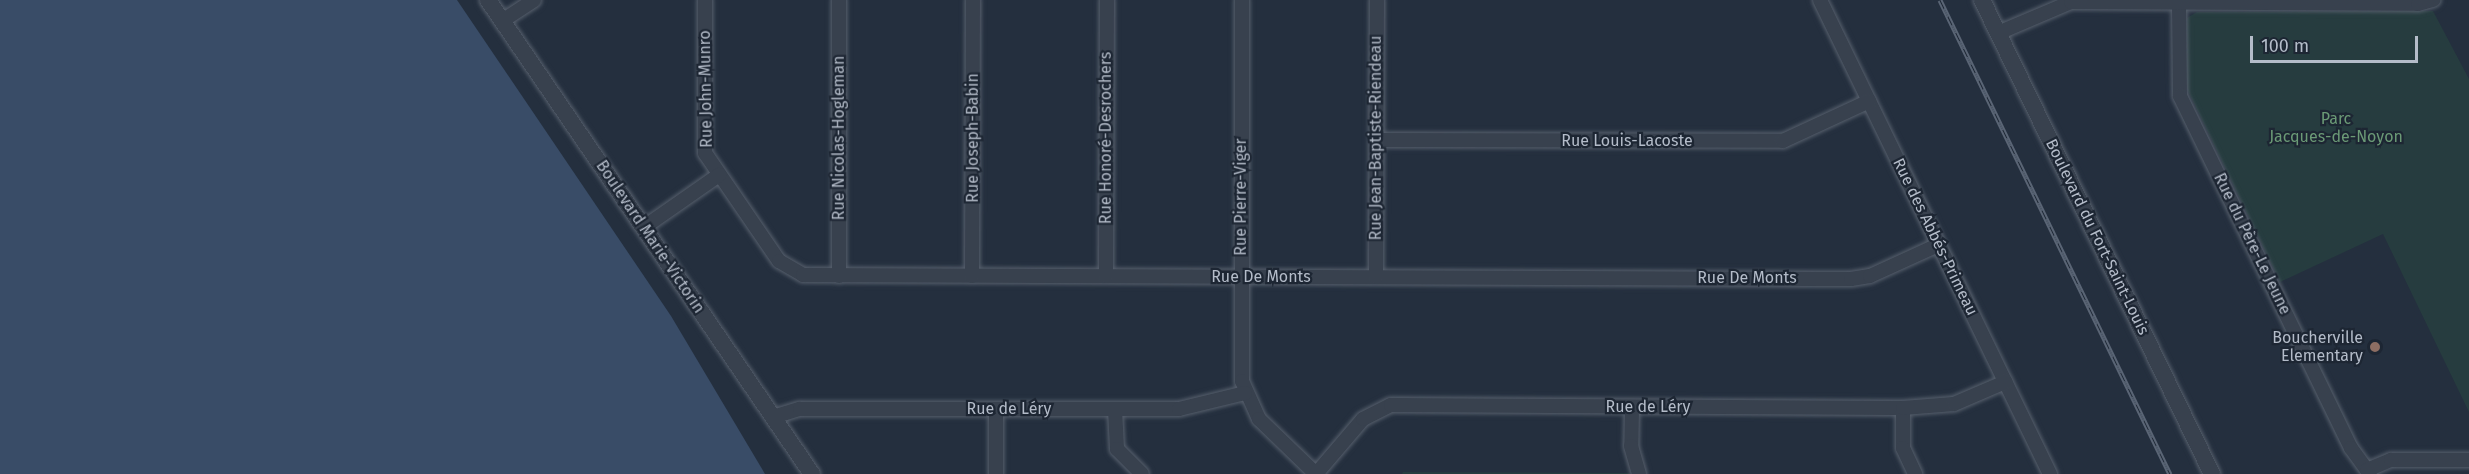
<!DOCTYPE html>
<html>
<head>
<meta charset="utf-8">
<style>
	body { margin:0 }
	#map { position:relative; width:2469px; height:474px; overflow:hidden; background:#242f3e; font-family:"Fira Sans",sans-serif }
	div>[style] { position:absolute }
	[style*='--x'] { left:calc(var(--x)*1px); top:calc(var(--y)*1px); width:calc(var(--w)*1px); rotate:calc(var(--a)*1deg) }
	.green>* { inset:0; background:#263c3f }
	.water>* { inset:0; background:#394c67 }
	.roads { filter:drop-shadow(0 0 2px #565f6c) drop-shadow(0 0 2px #565f6c) }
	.minor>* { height:14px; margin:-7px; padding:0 7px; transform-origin:7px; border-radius:7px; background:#38414e }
	.tertiary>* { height:16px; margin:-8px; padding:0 8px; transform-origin:8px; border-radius:8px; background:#38414e }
	.rail>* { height:5px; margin-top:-2.5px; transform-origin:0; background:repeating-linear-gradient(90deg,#1d2633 0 9px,#5a6575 0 18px); box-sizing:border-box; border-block:2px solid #5a6575 }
	.dots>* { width:16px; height:16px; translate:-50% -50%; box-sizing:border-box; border:3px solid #1d2633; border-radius:50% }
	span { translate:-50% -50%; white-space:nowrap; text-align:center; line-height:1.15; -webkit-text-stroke:4.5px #1d2633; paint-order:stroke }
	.street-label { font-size:16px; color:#b4bcc9 }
	.park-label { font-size:16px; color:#6b9a76 }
	.poi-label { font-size:16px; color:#b4bcc9 }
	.right { translate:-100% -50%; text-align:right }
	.scale { position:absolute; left:2250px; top:36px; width:168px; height:27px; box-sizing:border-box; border:3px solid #b4bcc9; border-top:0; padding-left:8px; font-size:18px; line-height:21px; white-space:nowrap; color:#b4bcc9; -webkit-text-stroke:4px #1d2633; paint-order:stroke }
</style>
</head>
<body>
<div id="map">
	<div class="green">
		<div style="clip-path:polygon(2433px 11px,2469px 79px,2469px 412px,2383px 234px,2280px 282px,2187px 89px,2187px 18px,2197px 12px)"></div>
		<div style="clip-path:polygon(1403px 472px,1629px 473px,1630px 474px,1402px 474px)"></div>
	</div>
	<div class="water">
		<div style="clip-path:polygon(0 0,457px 0,671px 316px,765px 474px,0 474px)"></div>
	</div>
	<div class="roads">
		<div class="minor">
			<div style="--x:705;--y:0;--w:153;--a:90"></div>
			<div style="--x:705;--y:153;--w:131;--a:55.6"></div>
			<div style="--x:779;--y:261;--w:28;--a:30"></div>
			<div style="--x:803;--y:275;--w:1048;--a:0.22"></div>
			<div style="--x:1851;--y:279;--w:19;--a:-9"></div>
			<div style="--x:1870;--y:276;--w:75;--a:-24.5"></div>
			<div style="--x:1242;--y:0;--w:381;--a:90"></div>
			<div style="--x:1242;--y:381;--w:42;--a:65.9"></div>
			<div style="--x:1259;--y:419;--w:79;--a:44"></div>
			<div style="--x:1820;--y:0;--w:527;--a:64.12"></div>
			<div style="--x:2179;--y:3;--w:93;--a:89.4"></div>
			<div style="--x:2180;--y:96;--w:391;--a:64.1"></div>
			<div style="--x:2351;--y:448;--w:32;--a:54"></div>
			<div style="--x:502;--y:21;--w:38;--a:-33"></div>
			<div style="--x:1998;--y:33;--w:79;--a:-23"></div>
			<div style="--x:2071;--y:2;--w:347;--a:0.3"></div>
			<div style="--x:2418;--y:4;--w:16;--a:-15"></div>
			<div style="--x:1377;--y:140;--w:406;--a:0.1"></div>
			<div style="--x:1783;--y:141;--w:95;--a:-24.9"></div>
			<div style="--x:643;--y:228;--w:93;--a:-34.9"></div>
			<div style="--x:839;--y:276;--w:276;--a:-90"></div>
			<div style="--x:972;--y:276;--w:276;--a:-89.8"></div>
			<div style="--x:1106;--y:276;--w:276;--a:-89.8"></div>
			<div style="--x:1376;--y:277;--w:277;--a:-89.8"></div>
			<div style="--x:1632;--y:407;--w:39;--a:91"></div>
			<div style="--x:1631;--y:446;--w:29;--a:74"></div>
			<div style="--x:1903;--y:408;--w:40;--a:90"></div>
			<div style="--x:1903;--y:448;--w:29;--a:65"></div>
			<div style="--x:996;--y:409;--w:65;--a:90"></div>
			<div style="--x:1115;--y:409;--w:40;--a:87.1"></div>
			<div style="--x:1117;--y:449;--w:35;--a:45"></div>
			<div style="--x:773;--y:417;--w:28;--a:-17"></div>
			<div style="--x:800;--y:409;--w:379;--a:0"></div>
			<div style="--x:1179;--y:409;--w:68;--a:-13.6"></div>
			<div style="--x:2367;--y:470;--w:26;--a:-23"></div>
			<div style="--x:2391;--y:460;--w:78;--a:0"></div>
			<div style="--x:1316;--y:474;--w:72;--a:-49.5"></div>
			<div style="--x:1363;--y:419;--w:31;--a:-27"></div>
			<div style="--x:1391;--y:405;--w:512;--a:0.34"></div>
			<div style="--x:1903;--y:408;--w:51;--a:-4.5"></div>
			<div style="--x:1954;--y:404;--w:56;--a:-23.3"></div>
		</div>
		<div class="tertiary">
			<div style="--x:488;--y:0;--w:574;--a:55.65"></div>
			<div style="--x:1982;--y:0;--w:527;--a:64.12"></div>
		</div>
	</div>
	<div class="rail">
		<div style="--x:1940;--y:0;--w:527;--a:64.12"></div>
	</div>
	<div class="dots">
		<div style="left:2375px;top:347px;background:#8d6e63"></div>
	</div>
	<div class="street-label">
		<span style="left:706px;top:89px;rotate:-91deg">Rue John-Munro</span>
		<span style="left:839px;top:138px;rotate:-90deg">Rue Nicolas-Hogleman</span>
		<span style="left:973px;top:138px;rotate:-90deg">Rue Joseph-Babin</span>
		<span style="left:1106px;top:138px;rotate:-90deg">Rue Honoré-Desrochers</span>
		<span style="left:1376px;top:138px;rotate:-90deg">Rue Jean-Baptiste-Riendeau</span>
		<span style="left:1627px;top:141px">Rue Louis-Lacoste</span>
		<span style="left:1241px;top:197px;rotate:-90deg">Rue Pierre-Viger</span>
		<span style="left:650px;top:237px;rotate:56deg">Boulevard Marie-Victorin</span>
		<span style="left:1935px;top:237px;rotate:64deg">Rue des Abbés-Primeau</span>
		<span style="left:2097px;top:237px;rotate:64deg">Boulevard du Fort-Saint-Louis</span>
		<span style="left:2252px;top:244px;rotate:64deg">Rue du Père-Le Jeune</span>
		<span style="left:1261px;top:277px">Rue De Monts</span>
		<span style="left:1747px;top:278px">Rue De Monts</span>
		<span style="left:1648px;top:407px">Rue de Léry</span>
		<span style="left:1009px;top:409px">Rue de Léry</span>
	</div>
	<div class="park-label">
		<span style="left:2336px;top:128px">Parc<br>Jacques-de-Noyon</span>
	</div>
	<div class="poi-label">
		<span class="right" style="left:2363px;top:347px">Boucherville<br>Elementary</span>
	</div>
	<div class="scale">100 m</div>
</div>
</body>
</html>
